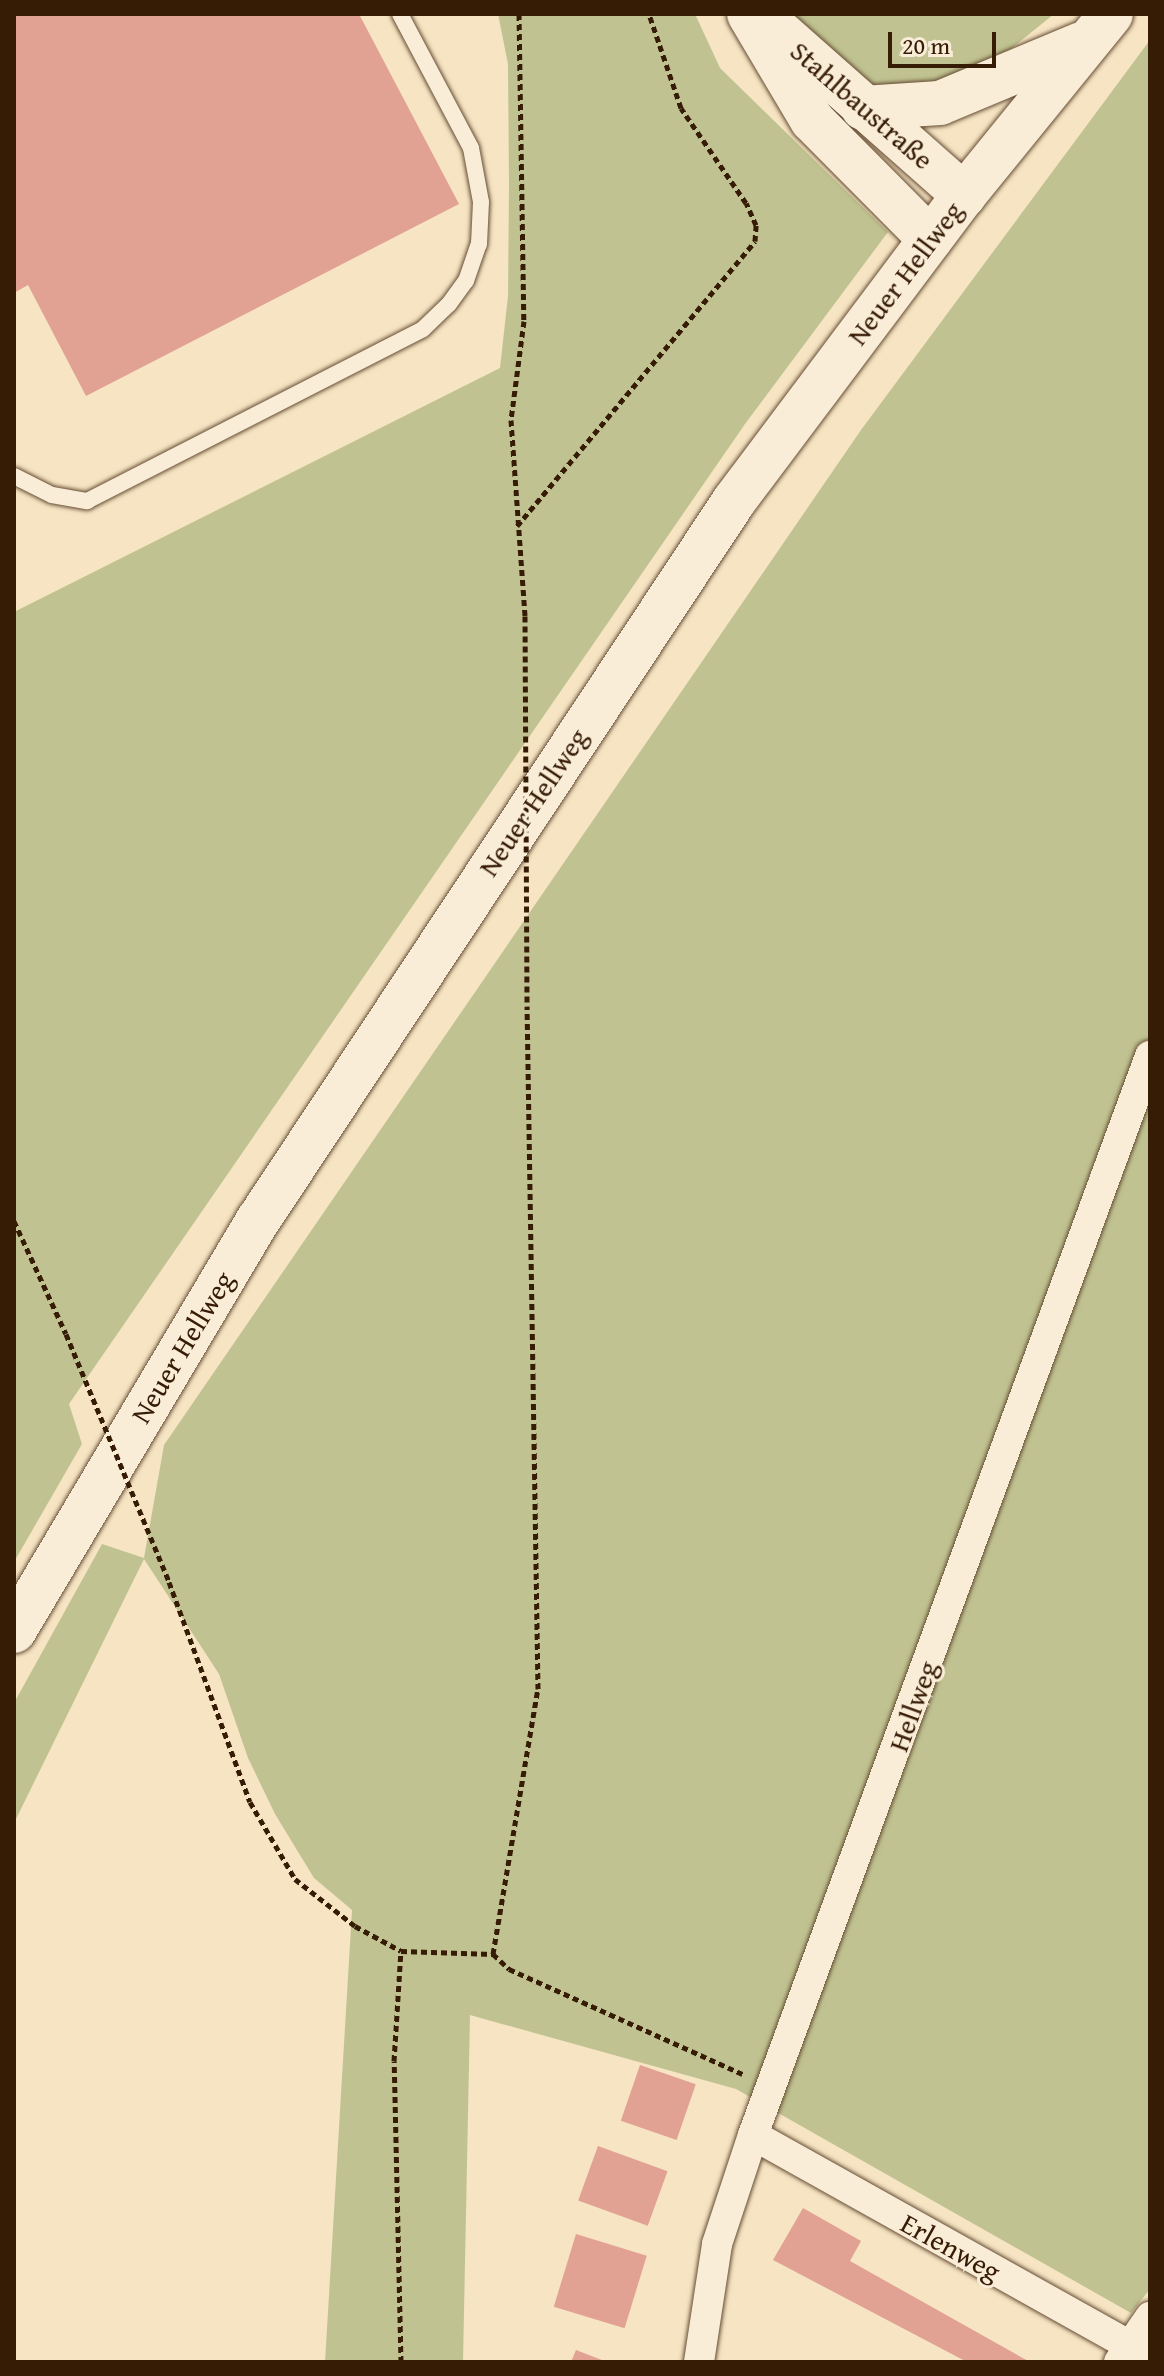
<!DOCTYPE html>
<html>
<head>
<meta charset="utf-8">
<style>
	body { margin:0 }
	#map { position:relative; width:1164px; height:2376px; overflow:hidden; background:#f6e4c3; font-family:"Gentium Book Plus",serif }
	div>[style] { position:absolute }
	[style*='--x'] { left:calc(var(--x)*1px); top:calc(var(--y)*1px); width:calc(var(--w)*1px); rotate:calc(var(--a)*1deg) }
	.green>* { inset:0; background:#c0c391 }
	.building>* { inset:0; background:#e1a293; transform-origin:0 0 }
	.path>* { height:5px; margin-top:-2.5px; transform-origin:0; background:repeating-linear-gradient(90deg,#361b05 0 6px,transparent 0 10px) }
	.roads { filter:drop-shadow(0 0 2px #664d34) drop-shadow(0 0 2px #664d34) }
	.lane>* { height:16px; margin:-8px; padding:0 8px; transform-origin:8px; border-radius:8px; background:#f9edd8 }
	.street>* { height:30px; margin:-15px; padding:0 15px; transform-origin:15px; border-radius:15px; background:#f9edd8 }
	.secondary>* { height:44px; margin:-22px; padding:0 22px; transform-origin:22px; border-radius:22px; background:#f9edd8 }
	.path-bridge>* { height:5px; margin-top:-2.5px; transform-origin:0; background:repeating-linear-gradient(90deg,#361b05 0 6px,transparent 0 10px) }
	span { translate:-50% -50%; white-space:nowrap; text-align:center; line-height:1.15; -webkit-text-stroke:6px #f9edd8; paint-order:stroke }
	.street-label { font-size:28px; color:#361b05 }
	.frame { position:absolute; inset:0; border:16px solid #361b05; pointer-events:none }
	.scale { position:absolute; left:888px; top:32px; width:108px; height:36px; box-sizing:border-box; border:4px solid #361b05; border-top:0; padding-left:10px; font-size:24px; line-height:28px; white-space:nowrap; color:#361b05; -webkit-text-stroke:6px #f9edd8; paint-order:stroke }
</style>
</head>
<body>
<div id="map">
	<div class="green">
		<div style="clip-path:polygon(498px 14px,695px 14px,720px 68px,888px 232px,745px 424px,69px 1404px,82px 1444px,14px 1562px,14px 612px,500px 368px,508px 296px,509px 185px,508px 64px)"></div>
		<div style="clip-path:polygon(779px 14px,1054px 14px,991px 65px,906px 93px,864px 84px)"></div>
		<div style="clip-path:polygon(1150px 40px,1150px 2289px,1131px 2313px,736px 2089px,470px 2015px,463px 2362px,325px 2362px,352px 1910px,314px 1878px,275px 1814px,248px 1758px,219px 1674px,144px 1559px,14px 1823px,14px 1703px,102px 1544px,144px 1558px,164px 1445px,861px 430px)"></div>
	</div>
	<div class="building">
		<div style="clip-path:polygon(14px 14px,359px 14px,459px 204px,86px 396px,28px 285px,14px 293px)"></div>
		<div style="left:640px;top:2065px;width:59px;height:59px;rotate:19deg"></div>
		<div style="left:598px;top:2146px;width:74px;height:58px;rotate:20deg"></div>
		<div style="clip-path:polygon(803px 2208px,861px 2241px,850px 2261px,1030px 2362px,967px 2362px,773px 2260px)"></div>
		<div style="left:576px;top:2234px;width:74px;height:76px;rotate:17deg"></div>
		<div style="clip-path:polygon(576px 2350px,607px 2362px,571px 2362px)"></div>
	</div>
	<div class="path">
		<div style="--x:519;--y:14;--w:307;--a:89.1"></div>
		<div style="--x:524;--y:321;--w:100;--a:97.5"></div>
		<div style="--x:511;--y:420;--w:196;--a:85.9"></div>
		<div style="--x:517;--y:526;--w:371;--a:-50.1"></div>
		<div style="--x:755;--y:241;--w:16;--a:-86"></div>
		<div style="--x:756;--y:225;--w:24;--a:-114"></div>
		<div style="--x:746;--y:203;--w:115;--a:-124.4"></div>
		<div style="--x:681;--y:108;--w:99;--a:-108.8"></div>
		<div style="--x:14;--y:1221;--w:124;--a:65.3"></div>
		<div style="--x:169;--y:1582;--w:234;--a:69.8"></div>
		<div style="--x:250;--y:1802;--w:89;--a:59.7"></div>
		<div style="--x:295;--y:1879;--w:76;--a:38.1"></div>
		<div style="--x:355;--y:1926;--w:52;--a:28.5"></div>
		<div style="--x:401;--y:1951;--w:92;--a:1.9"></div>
		<div style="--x:493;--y:1954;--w:22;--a:43"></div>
		<div style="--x:509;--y:1969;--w:256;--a:24.2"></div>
		<div style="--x:493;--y:1954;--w:269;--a:-80.4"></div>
		<div style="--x:538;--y:1689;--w:683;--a:-90.92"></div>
		<div style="--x:401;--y:2362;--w:301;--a:-91.3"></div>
		<div style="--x:394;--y:2061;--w:110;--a:-86.4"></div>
	</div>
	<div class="roads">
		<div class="lane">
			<div style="--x:14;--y:476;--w:42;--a:26.6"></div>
			<div style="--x:52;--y:495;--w:36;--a:10"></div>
			<div style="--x:87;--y:501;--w:377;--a:-27.1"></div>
			<div style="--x:423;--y:329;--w:36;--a:-44"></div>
			<div style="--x:449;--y:304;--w:29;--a:-54"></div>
			<div style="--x:466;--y:281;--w:39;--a:-71"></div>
			<div style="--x:479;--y:244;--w:42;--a:-87.3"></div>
			<div style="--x:481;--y:202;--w:55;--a:-100.5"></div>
			<div style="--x:471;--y:148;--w:152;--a:-117.9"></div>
		</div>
		<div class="street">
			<div style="--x:753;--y:2135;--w:455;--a:29.2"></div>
			<div style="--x:699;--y:2362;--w:119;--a:-81.3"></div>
			<div style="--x:717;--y:2244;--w:115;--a:-71.7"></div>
			<div style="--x:753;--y:2135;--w:1150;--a:-69.8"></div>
			<div style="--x:1119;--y:2362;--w:55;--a:-55.4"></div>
		</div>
		<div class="secondary">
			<div style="--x:749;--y:14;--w:123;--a:59.3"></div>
			<div style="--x:812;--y:120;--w:168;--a:45.2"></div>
			<div style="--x:774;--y:27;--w:254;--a:41.5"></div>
			<div style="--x:863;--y:108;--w:77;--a:-3.7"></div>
			<div style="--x:940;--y:103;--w:153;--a:-22.7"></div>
			<div style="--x:14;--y:1631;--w:479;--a:-59.3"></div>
			<div style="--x:259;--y:1219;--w:861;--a:-56.51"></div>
			<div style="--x:734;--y:501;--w:383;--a:-53.1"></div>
			<div style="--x:964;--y:195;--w:233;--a:-50.9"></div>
		</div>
	</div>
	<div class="path-bridge">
		<div style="--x:525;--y:616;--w:390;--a:89.7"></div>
		<div style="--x:66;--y:1334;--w:269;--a:67.4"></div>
	</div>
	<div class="street-label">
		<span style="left:862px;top:105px;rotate:41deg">Stahlbaustraße</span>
		<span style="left:905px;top:273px;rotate:-53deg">Neuer Hellweg</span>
		<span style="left:533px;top:802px;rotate:-56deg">Neuer Hellweg</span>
		<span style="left:182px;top:1347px;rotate:-59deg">Neuer Hellweg</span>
		<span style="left:913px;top:1706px;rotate:-70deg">Hellweg</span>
		<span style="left:951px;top:2247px;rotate:29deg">Erlenweg</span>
	</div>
	<div class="frame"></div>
	<div class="scale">20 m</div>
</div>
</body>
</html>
